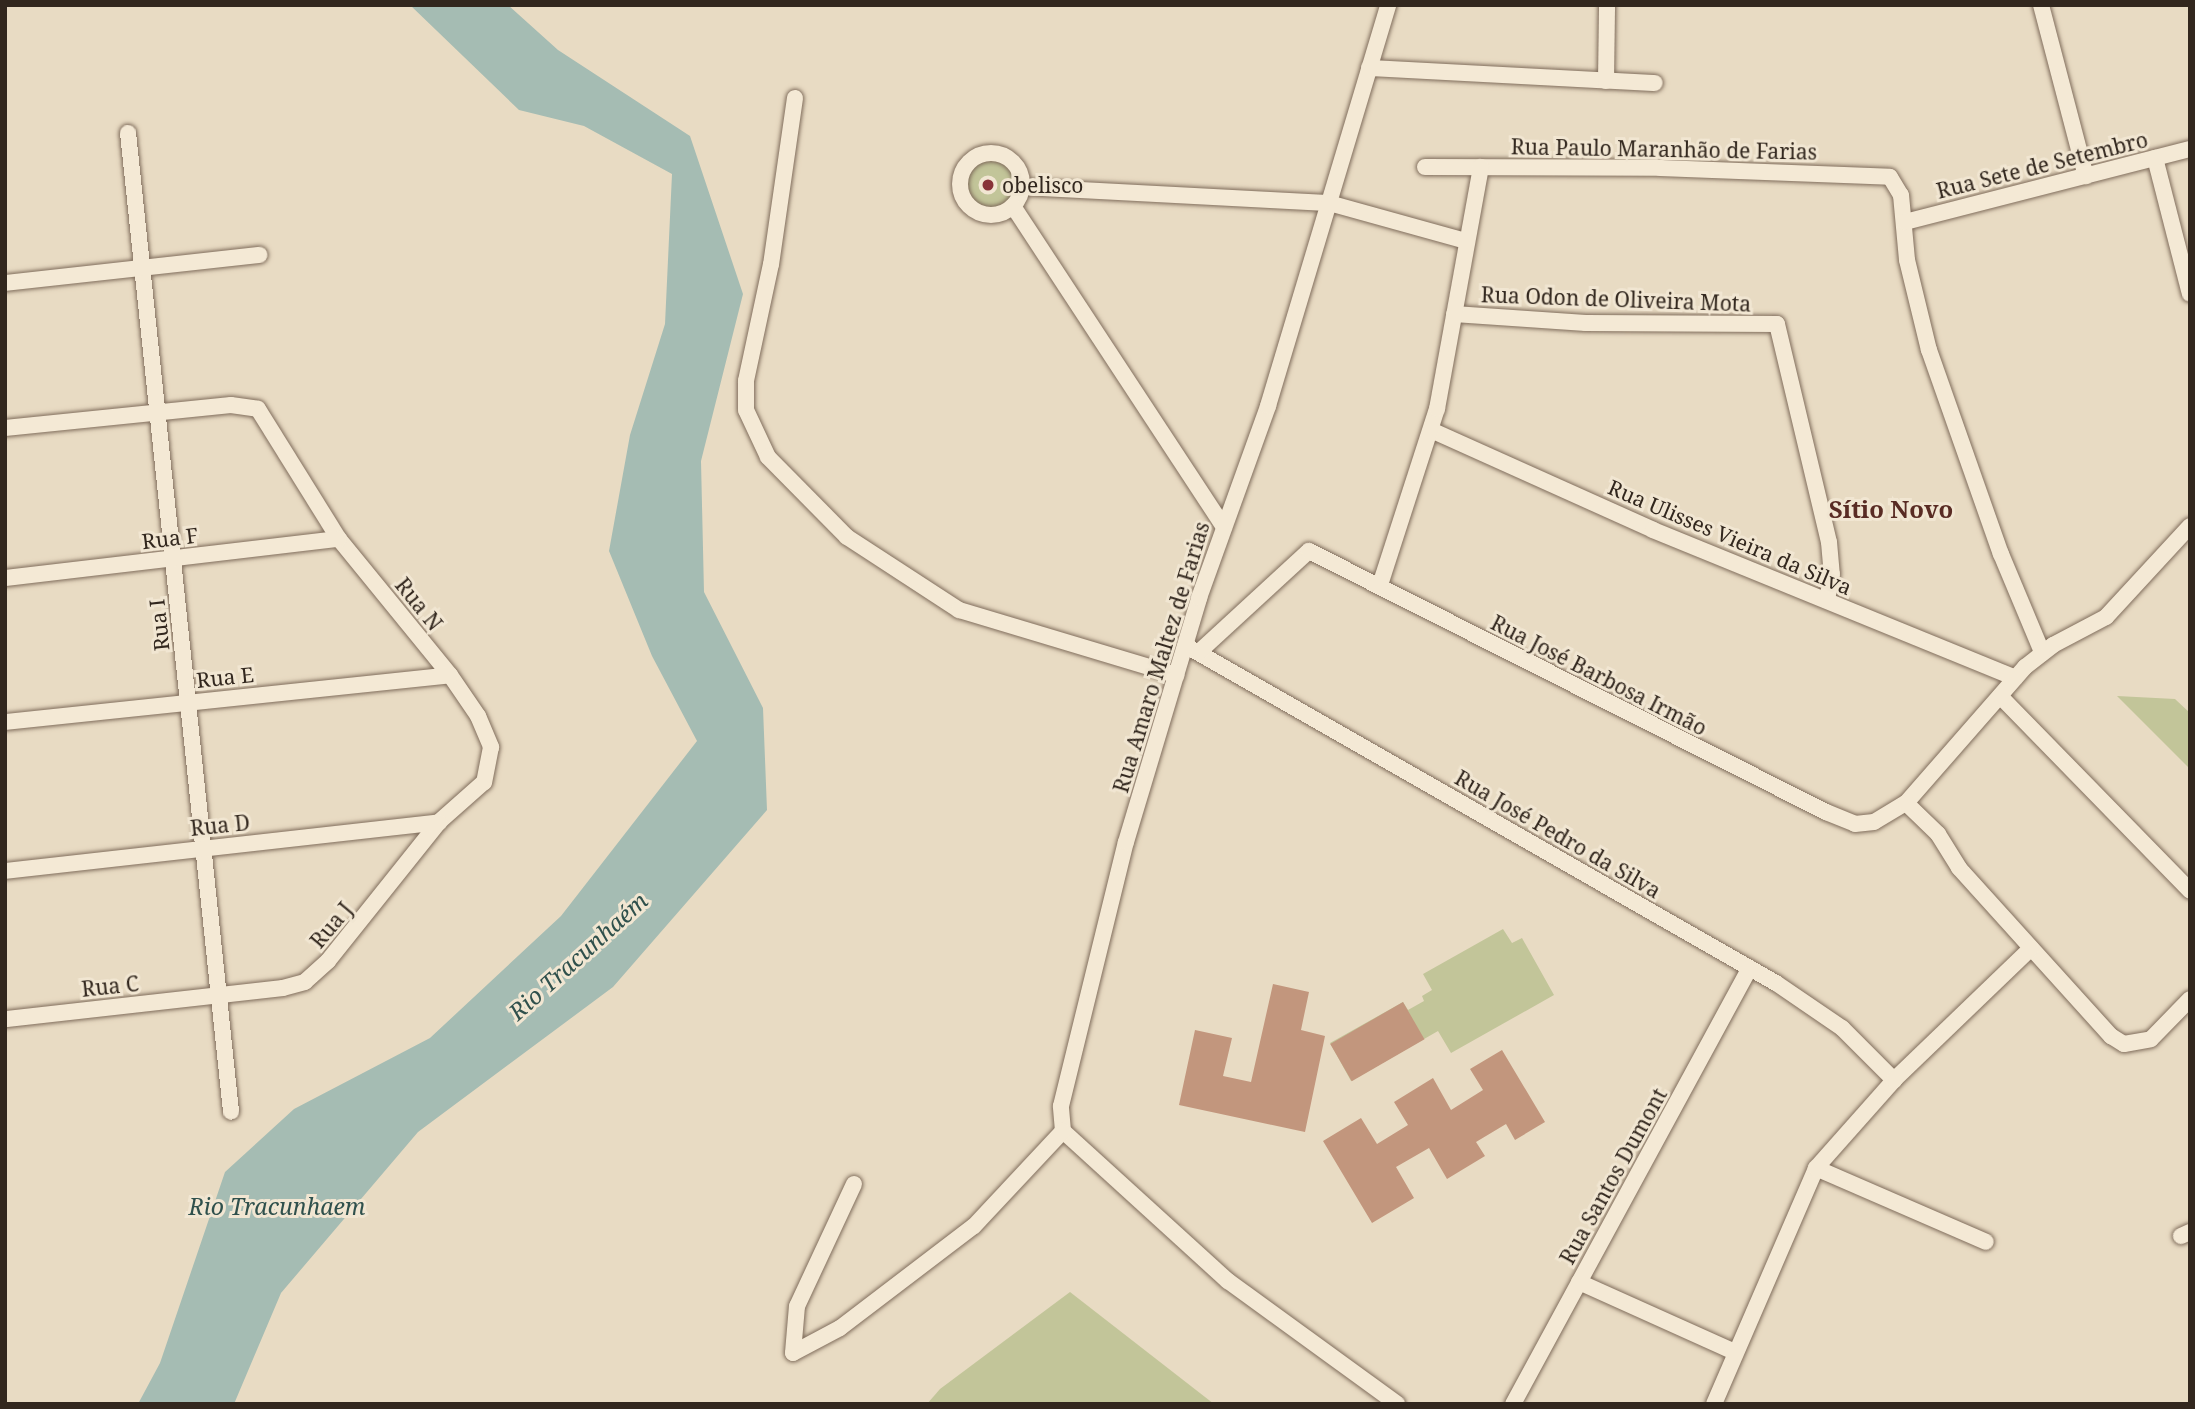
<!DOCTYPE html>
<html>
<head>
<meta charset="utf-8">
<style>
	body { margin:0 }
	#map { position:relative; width:2195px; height:1409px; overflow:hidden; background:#e8dbc3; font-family:"Noto Serif",serif }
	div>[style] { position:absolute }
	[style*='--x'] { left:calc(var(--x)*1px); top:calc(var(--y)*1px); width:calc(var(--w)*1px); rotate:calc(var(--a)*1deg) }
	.green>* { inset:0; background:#c2c599 }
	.round { border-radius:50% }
	.water>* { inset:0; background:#a5bcb3 }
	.building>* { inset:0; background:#c2967d; transform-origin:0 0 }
	.roads { filter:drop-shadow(0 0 2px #806d5c) drop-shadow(0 0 2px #806d5c) }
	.minor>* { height:16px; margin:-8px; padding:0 8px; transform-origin:8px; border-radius:8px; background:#f4e9d5 }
	.minor>.ring { margin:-8px; padding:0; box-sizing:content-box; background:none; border:16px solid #f4e9d5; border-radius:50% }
	.dots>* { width:19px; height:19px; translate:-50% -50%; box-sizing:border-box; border:4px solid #f1e6d2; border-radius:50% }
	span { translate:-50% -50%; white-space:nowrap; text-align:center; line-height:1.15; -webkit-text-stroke:6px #f1e6d2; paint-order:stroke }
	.street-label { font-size:21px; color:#32271e }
	.poi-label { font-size:21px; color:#32271e }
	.left { translate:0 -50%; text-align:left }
	.water-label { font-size:23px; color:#2f504c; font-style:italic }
	.quarter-label { font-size:24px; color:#592b23; font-weight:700 }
	.frame { position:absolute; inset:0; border:7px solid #32271e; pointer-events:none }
</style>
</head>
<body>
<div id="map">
	<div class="green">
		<div class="round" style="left:960px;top:153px;width:62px;height:62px"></div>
		<div style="clip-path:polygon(2117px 696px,2175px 699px,2190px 713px,2190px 769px)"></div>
		<div style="clip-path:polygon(1503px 929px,1512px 943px,1522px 938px,1554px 995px,1451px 1053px,1438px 1031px,1351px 1081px,1330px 1043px,1403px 1002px,1408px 1010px,1424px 1001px,1422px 996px,1432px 990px,1423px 974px)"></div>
		<div style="clip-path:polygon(1070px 1292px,1214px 1404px,927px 1404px,940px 1389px)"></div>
	</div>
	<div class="water">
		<div style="clip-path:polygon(410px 5px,508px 5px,558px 50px,690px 136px,743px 294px,701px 461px,704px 592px,763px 708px,767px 810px,613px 987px,418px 1132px,281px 1293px,234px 1404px,138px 1404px,160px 1363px,225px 1172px,294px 1109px,430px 1038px,561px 916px,697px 741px,652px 656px,609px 551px,630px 435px,665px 324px,672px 174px,584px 126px,519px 110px)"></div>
	</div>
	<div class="building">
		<div style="clip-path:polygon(1273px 984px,1309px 992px,1301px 1030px,1325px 1036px,1305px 1132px,1179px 1105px,1195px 1030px,1232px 1038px,1223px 1076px,1251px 1082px)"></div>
		<div style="left:1403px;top:1002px;width:43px;height:84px;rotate:60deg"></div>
		<div style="clip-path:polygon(1502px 1050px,1545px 1122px,1515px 1140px,1506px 1124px,1476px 1142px,1485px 1156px,1447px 1179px,1429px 1148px,1396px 1167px,1414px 1198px,1372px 1223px,1323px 1141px,1361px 1118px,1377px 1144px,1408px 1125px,1394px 1102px,1433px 1078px,1451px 1110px,1483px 1090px,1470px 1069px)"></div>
	</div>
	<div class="roads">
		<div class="minor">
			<div style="--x:2041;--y:5;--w:177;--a:75.3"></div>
			<div style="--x:1369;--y:68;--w:286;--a:3"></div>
			<div style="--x:1606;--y:81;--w:76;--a:-89.2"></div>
			<div style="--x:795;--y:98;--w:168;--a:98.2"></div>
			<div style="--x:771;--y:264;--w:120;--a:102.1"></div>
			<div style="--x:746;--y:381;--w:29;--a:90"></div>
			<div style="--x:746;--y:410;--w:52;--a:64.9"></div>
			<div style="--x:768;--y:457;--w:112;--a:45.4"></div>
			<div style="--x:847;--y:537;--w:134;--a:33.1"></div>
			<div style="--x:959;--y:610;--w:227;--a:16.7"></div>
			<div style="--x:128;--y:133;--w:984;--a:83.99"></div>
			<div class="ring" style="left:960px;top:153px;width:46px;height:46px"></div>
			<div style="--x:2155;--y:158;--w:140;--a:75.6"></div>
			<div style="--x:1425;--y:167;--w:235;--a:0.2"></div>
			<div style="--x:1660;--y:168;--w:230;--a:2.2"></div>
			<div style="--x:1890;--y:177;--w:21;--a:59"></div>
			<div style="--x:1901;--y:195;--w:65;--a:84.7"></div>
			<div style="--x:1907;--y:260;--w:93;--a:76.3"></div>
			<div style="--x:1929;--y:350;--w:216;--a:70.6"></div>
			<div style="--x:2001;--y:554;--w:106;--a:67.3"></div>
			<div style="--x:1022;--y:187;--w:307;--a:3"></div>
			<div style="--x:1329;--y:203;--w:142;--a:15.5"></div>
			<div style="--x:1013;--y:206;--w:384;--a:56.7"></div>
			<div style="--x:1905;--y:222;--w:294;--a:-14.4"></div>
			<div style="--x:5;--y:283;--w:256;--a:-6.3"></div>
			<div style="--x:1454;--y:314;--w:132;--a:3.9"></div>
			<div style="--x:1586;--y:323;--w:191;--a:0.3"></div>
			<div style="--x:1777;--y:324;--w:224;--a:76.6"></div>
			<div style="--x:1829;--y:542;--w:32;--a:85"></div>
			<div style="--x:1832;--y:574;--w:26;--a:101"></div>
			<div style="--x:5;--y:428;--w:227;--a:-5.8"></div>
			<div style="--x:231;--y:405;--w:27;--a:8"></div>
			<div style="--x:258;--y:409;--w:153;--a:58.1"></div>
			<div style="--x:339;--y:539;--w:176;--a:50.8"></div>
			<div style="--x:450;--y:675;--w:50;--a:55.7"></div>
			<div style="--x:478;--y:716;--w:34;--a:67"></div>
			<div style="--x:491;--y:747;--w:36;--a:101"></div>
			<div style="--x:484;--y:782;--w:60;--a:138.4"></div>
			<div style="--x:439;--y:822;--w:178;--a:128.6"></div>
			<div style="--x:328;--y:961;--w:31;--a:138"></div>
			<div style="--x:305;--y:982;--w:23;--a:165"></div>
			<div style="--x:283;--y:988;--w:280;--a:173.6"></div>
			<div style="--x:1431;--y:430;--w:243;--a:24.2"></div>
			<div style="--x:1653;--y:530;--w:391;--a:22.2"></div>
			<div style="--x:5;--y:578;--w:336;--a:-6.7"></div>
			<div style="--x:1380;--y:585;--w:185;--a:-72.1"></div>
			<div style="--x:1437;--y:409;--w:246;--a:-79.7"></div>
			<div style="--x:1190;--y:648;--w:675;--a:29.76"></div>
			<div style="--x:1776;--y:983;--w:80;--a:34.3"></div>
			<div style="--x:1842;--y:1028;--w:74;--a:45"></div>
			<div style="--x:1199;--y:652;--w:149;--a:-42.6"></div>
			<div style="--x:1309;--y:551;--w:579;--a:26.79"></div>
			<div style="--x:1826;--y:812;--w:31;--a:22"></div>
			<div style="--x:1855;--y:824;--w:19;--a:-6"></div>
			<div style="--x:1874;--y:822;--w:37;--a:-31"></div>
			<div style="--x:1906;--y:803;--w:181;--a:-48.8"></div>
			<div style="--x:2025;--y:667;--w:36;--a:-38"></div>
			<div style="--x:2053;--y:645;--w:60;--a:-27.8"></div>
			<div style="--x:2106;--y:617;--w:124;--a:-47.3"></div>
			<div style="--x:2000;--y:696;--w:272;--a:45.7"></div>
			<div style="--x:5;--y:722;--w:447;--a:-6"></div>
			<div style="--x:1906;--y:803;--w:45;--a:44.1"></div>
			<div style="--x:1938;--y:834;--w:40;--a:58"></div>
			<div style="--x:1959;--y:868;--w:227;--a:47.9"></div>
			<div style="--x:2111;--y:1036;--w:15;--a:32"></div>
			<div style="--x:2124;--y:1044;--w:27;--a:-10"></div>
			<div style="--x:2151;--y:1039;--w:56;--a:-45.7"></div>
			<div style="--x:5;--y:871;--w:437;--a:-6.4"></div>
			<div style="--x:1063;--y:1131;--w:25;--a:-95"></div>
			<div style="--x:1061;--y:1106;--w:272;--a:-76.2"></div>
			<div style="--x:1126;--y:842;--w:255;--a:-73.3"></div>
			<div style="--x:1199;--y:598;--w:204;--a:-70.2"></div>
			<div style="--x:1268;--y:406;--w:419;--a:-73.3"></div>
			<div style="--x:1063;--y:1131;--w:223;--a:42.3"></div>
			<div style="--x:1228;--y:1281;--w:209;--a:36"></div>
			<div style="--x:1816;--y:1168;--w:185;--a:23.5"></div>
			<div style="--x:854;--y:1184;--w:135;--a:115"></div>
			<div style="--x:797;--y:1306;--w:47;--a:94.9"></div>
			<div style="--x:793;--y:1353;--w:53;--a:-28"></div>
			<div style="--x:840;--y:1328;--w:168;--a:-37.3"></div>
			<div style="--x:974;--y:1226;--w:130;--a:-46.9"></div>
			<div style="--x:2181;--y:1236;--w:10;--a:-24"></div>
			<div style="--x:1579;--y:1282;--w:171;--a:24.2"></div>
			<div style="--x:1513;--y:1404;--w:496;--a:-61.5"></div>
			<div style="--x:1714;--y:1404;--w:257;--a:-66.6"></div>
			<div style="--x:1816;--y:1168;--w:118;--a:-48.4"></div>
			<div style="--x:1894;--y:1080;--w:190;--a:-43.9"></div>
		</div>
	</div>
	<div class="dots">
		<div style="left:988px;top:185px;background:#883339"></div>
	</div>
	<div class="street-label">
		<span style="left:1664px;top:149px;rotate:1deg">Rua Paulo Maranhão de Farias</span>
		<span style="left:2042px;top:165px;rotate:-14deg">Rua Sete de Setembro</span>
		<span style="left:1616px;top:299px;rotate:2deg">Rua Odon de Oliveira Mota</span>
		<span style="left:1730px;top:537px;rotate:23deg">Rua Ulisses Vieira da Silva</span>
		<span style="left:170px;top:538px;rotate:-7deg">Rua F</span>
		<span style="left:419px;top:604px;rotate:51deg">Rua N</span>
		<span style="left:159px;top:625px;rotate:-96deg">Rua I</span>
		<span style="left:1161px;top:657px;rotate:-73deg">Rua Amaro Maltez de Farias</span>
		<span style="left:1599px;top:675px;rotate:27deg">Rua José Barbosa Irmão</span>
		<span style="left:225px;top:677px;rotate:-6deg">Rua E</span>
		<span style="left:220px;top:825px;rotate:-6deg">Rua D</span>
		<span style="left:1558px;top:834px;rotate:30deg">Rua José Pedro da Silva</span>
		<span style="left:331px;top:925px;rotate:-50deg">Rua J</span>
		<span style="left:110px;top:986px;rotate:-6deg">Rua C</span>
		<span style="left:1613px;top:1176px;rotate:-61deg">Rua Santos Dumont</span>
	</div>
	<div class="poi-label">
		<span class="left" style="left:1002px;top:185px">obelisco</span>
	</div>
	<div class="water-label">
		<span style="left:578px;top:956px;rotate:-42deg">Rio Tracunhaém</span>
		<span style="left:277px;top:1206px">Rio Tracunhaem</span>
	</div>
	<div class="quarter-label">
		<span style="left:1891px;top:509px">Sítio Novo</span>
	</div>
	<div class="frame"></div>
</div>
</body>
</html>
